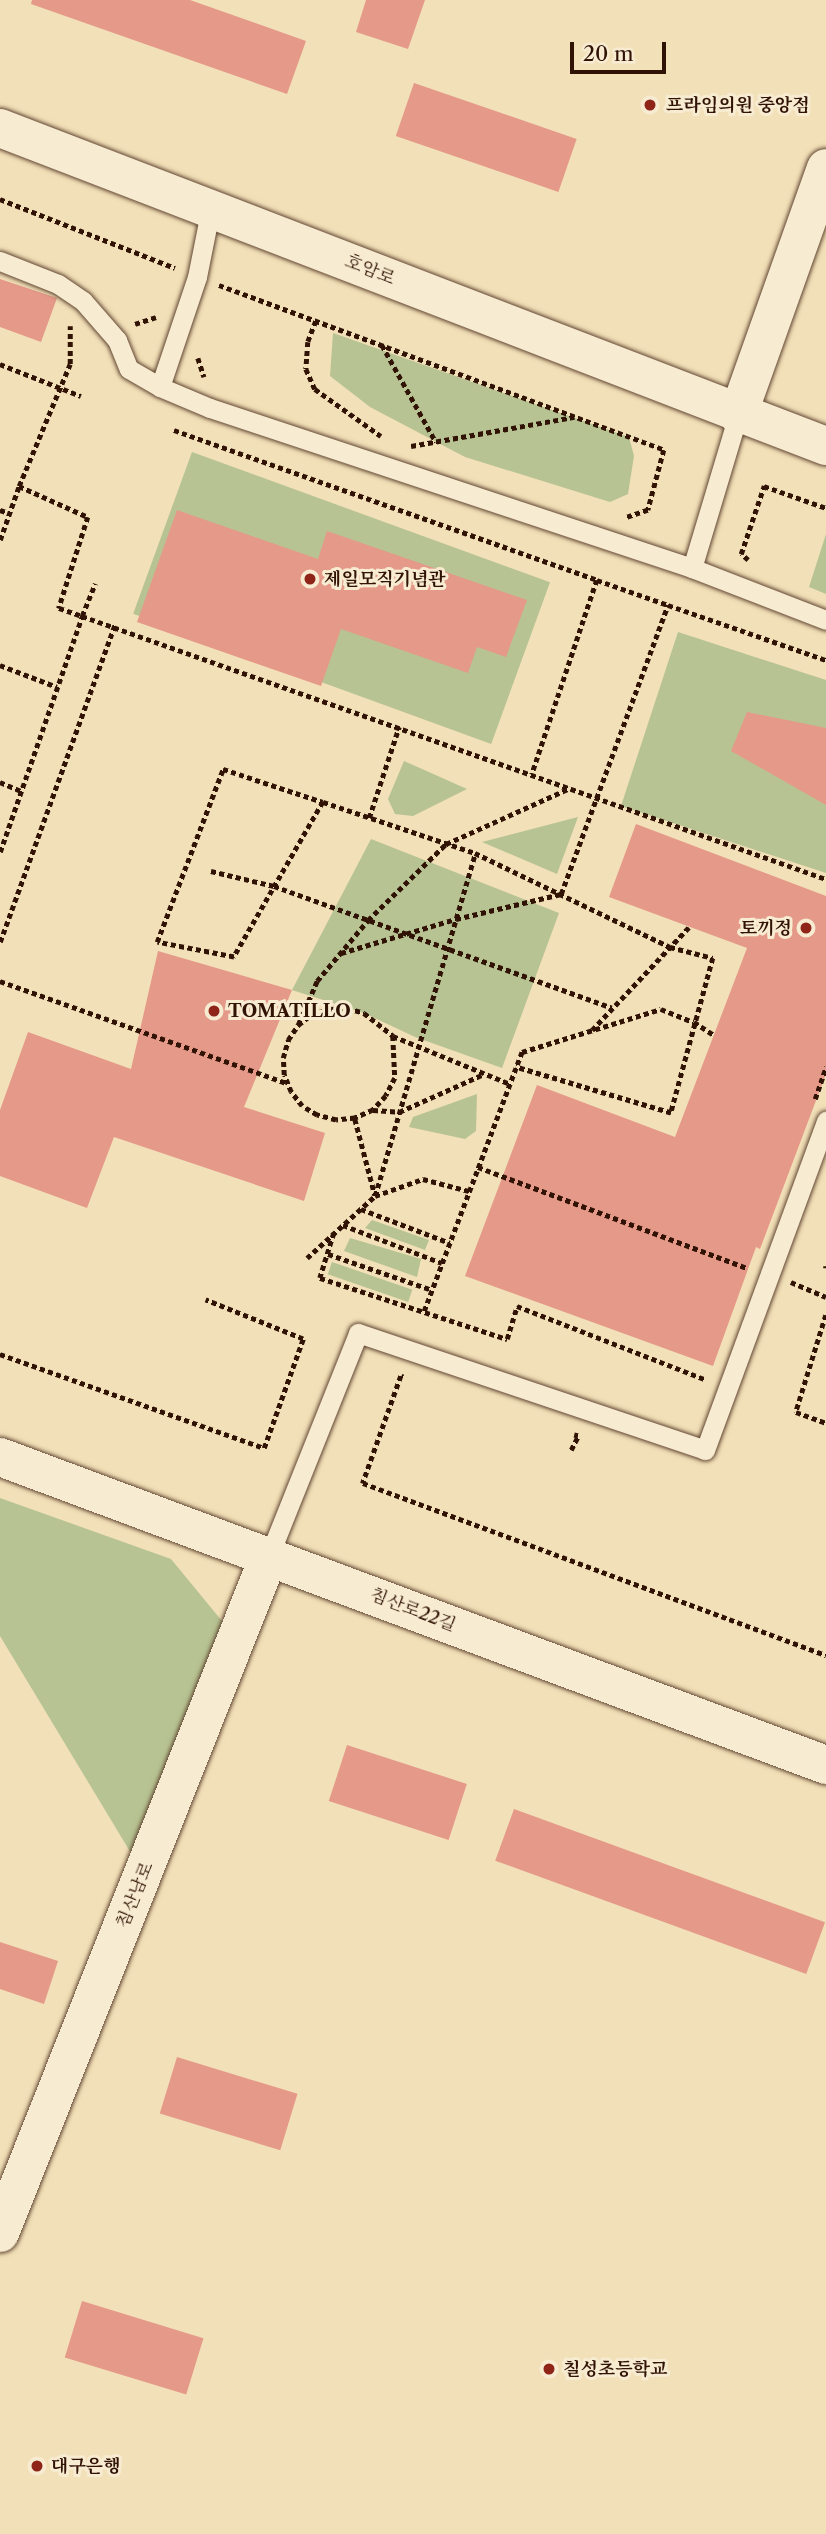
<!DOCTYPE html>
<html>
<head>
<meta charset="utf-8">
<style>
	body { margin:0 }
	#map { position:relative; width:826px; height:2534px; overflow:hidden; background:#f2e0b8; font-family:"Libre Caslon Text","Noto Serif KR",serif }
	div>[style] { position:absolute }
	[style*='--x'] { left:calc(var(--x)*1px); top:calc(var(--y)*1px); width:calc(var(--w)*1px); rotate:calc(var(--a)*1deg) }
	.green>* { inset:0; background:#b7c392; transform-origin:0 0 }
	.building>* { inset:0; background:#e59989; transform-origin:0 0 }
	.path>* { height:4.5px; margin-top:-2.25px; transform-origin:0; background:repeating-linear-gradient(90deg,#311306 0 5px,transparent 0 8.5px) }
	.roads { filter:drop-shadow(0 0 2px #614632) drop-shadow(0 0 2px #614632) }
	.service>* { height:19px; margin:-9.5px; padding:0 9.5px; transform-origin:9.5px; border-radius:9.5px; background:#f7ebd1 }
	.minor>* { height:38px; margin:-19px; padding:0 19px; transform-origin:19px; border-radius:19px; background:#f7ebd1 }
	.tertiary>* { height:38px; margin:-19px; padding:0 19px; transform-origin:19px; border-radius:19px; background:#f7ebd1 }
	.secondary>* { height:38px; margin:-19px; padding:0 19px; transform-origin:19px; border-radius:19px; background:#f7ebd1 }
	.dots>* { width:19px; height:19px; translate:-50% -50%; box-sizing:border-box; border:4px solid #f7ebd1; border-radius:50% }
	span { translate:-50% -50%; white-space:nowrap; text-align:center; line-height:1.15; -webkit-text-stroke:6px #f7ebd1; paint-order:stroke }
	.poi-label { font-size:18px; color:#311306; font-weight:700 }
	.left { translate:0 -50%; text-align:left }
	.right { translate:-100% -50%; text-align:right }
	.street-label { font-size:18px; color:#311306 }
	.scale { position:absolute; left:570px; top:42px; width:96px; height:32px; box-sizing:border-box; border:4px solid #311306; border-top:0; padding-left:9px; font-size:21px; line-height:24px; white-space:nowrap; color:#311306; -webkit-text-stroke:5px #f7ebd1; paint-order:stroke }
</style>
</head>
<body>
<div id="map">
	<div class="green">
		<div style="clip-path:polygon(333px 333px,629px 437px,634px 456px,628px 494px,610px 502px,465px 457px,370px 407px,330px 376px)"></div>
		<div style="left:192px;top:452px;width:381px;height:172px;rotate:20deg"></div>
		<div style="clip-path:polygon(826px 534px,826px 594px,809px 587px)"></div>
		<div style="clip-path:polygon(678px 632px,826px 680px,826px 873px,621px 806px)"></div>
		<div style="clip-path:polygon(404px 761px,467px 789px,413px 816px,395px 814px,388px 799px)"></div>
		<div style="clip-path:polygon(578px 817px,557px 874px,482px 842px)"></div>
		<div style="clip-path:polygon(371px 839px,559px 913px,502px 1068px,415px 1037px,364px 1013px,292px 990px)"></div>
		<div style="clip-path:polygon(477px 1094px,476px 1131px,465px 1139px,409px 1127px,413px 1117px)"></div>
		<div style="clip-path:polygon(372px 1220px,429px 1240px,425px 1250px,365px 1228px)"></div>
		<div style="clip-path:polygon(350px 1238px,421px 1259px,417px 1277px,344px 1251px)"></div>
		<div style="left:332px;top:1262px;width:85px;height:13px;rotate:19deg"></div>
		<div style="clip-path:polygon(0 1498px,171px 1559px,236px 1638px,143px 1873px,0 1636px)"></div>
	</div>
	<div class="building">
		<div style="clip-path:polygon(32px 0,190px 0,306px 41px,287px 94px,31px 4px)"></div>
		<div style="clip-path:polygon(366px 0,425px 0,408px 49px,356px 32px)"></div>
		<div style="left:414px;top:83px;width:172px;height:56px;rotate:19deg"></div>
		<div style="clip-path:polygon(0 279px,57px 298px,41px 342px,0 327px)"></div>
		<div style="clip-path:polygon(177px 510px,318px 559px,327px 531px,527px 600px,506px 657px,477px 647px,468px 673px,341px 629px,321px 686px,137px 622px)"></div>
		<div style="clip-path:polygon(747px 712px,826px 728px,826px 805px,731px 751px)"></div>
		<div style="clip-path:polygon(636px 824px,826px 896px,826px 1074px,760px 1249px,756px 1247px,713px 1366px,465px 1276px,537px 1085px,675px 1137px,747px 948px,609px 897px)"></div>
		<div style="clip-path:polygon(158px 951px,292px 990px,244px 1107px,325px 1133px,304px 1201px,114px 1137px,87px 1208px,0 1176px,0 1110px,28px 1032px,131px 1069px)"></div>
		<div style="left:347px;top:1745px;width:126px;height:59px;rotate:18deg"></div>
		<div style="left:514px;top:1809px;width:331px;height:55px;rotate:20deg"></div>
		<div style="clip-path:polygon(0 1942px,58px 1961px,44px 2004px,0 1989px)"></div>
		<div style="left:177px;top:2057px;width:126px;height:59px;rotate:17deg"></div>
		<div style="left:82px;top:2301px;width:127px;height:59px;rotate:17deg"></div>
	</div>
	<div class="path">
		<div style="--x:0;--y:199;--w:188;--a:21.5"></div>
		<div style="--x:219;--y:285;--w:475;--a:20.3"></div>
		<div style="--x:664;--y:450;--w:62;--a:104.9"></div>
		<div style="--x:648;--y:510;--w:24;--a:161"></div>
		<div style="--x:316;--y:321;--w:22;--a:111"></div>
		<div style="--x:308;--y:342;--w:27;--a:94"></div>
		<div style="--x:306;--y:369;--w:22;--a:66"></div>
		<div style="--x:315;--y:389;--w:81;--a:35.5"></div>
		<div style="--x:135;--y:324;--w:22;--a:-18"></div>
		<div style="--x:382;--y:345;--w:111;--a:60.9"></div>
		<div style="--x:198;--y:358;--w:20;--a:72"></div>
		<div style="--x:0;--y:364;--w:87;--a:21.6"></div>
		<div style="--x:174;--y:430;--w:449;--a:19.5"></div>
		<div style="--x:597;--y:580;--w:205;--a:108.5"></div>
		<div style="--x:411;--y:446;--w:166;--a:-10.1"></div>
		<div style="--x:19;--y:486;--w:132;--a:-67.3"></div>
		<div style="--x:70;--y:364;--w:38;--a:-90"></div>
		<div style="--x:0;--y:510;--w:9;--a:18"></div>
		<div style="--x:0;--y:540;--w:57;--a:-70.6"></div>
		<div style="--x:19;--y:486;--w:76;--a:24.2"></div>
		<div style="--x:88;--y:517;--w:96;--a:107.7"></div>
		<div style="--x:59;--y:608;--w:24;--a:19"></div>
		<div style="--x:82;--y:616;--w:35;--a:-68"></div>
		<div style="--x:748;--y:560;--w:9;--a:-139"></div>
		<div style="--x:741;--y:554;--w:72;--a:-71.3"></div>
		<div style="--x:764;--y:486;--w:66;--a:19.5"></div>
		<div style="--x:597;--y:580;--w:75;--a:19.4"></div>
		<div style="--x:0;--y:665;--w:61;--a:21.1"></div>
		<div style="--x:0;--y:782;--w:23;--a:23"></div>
		<div style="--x:323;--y:802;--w:179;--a:119.9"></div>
		<div style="--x:234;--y:957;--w:78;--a:-169"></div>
		<div style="--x:157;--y:942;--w:185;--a:-69.1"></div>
		<div style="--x:223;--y:769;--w:105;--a:18.3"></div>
		<div style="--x:323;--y:802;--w:160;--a:18.5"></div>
		<div style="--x:475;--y:853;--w:216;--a:25.7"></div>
		<div style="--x:670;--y:947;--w:44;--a:14.3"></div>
		<div style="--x:713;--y:958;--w:161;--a:105.2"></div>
		<div style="--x:671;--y:1113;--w:162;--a:-163.5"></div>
		<div style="--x:369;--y:818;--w:96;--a:-71.8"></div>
		<div style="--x:0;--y:852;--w:250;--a:-70.8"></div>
		<div style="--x:82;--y:616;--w:789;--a:19.47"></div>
		<div style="--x:211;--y:871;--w:65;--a:13.4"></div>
		<div style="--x:274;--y:886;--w:359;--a:19.8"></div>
		<div style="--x:0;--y:942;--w:337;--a:-70.1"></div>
		<div style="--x:341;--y:953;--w:120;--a:-16.5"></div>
		<div style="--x:456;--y:919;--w:108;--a:-13.4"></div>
		<div style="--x:561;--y:894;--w:308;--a:-69.7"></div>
		<div style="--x:668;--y:605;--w:167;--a:19.2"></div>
		<div style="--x:0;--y:981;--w:305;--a:19.6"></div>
		<div style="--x:347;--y:1008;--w:18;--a:16"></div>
		<div style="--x:364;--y:1013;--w:37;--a:38"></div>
		<div style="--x:393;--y:1036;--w:42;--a:87.3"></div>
		<div style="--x:395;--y:1078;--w:20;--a:117"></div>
		<div style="--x:386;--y:1096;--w:19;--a:133"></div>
		<div style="--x:373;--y:1110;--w:20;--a:156"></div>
		<div style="--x:355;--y:1118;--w:19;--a:174"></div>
		<div style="--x:336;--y:1120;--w:20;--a:-165"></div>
		<div style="--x:317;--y:1115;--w:17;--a:-149"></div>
		<div style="--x:302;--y:1106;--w:18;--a:-128"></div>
		<div style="--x:291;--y:1092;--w:18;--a:-112"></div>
		<div style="--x:284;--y:1075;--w:17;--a:-93"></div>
		<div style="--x:283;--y:1058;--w:19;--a:-74"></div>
		<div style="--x:288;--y:1040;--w:18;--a:-56"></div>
		<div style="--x:298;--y:1025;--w:18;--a:-38"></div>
		<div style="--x:312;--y:1014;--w:18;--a:-16"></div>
		<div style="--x:329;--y:1009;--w:18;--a:-3"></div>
		<div style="--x:298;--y:1025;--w:48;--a:-66.6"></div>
		<div style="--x:317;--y:981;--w:80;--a:-50.1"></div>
		<div style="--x:368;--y:920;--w:109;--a:-44.3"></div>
		<div style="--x:446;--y:844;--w:136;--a:-24.3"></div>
		<div style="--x:592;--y:1030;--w:141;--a:-46.7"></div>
		<div style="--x:393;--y:1036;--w:126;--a:22.3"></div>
		<div style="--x:815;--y:1099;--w:34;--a:-71"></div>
		<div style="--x:373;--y:1110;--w:26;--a:4"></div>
		<div style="--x:399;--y:1112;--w:93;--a:-24.1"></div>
		<div style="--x:355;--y:1119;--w:79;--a:75.3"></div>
		<div style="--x:478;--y:1167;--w:287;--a:20.6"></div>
		<div style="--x:375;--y:1196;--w:357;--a:-73.7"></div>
		<div style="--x:361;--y:1209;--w:95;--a:20.9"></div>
		<div style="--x:343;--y:1225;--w:106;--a:21"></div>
		<div style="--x:334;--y:1233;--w:47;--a:107.3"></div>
		<div style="--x:320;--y:1278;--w:197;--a:18.1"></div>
		<div style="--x:507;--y:1339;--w:34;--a:-73"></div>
		<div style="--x:517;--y:1306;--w:201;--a:21.3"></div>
		<div style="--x:328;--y:1254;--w:110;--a:19.1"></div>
		<div style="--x:307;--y:1258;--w:92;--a:-42.4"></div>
		<div style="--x:375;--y:1196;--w:51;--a:-19.5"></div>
		<div style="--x:423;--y:1179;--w:48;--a:14.6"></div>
		<div style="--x:826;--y:1266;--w:2;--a:90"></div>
		<div style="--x:791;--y:1282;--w:38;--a:23"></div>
		<div style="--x:424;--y:1311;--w:277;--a:-69.3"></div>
		<div style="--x:522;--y:1052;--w:145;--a:-17.2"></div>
		<div style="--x:661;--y:1009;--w:35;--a:22"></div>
		<div style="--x:694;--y:1022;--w:24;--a:33"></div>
		<div style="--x:826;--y:1315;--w:102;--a:107.2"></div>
		<div style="--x:796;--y:1412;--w:32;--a:20"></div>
		<div style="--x:0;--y:1354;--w:280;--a:19.6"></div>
		<div style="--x:264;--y:1448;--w:116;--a:-70.3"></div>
		<div style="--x:303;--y:1339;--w:105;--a:-158.1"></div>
		<div style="--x:403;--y:1377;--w:2;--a:-153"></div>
		<div style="--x:401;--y:1376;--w:114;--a:109.6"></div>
		<div style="--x:363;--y:1483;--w:494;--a:20.4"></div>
		<div style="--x:571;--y:1450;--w:16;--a:-63"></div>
		<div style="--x:578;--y:1436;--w:4;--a:-166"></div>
	</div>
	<div class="roads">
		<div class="service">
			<div style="--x:0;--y:261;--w:62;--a:21.6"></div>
			<div style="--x:58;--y:284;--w:30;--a:34"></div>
			<div style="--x:83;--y:301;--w:52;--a:48.9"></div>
			<div style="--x:117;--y:340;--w:31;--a:68"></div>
			<div style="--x:129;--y:369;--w:36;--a:30"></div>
			<div style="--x:160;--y:387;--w:54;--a:22.8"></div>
			<div style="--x:210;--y:408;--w:508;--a:18.36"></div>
			<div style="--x:160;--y:387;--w:116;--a:-71.4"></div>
			<div style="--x:197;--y:277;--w:71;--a:-78.7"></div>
			<div style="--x:738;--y:415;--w:160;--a:106.7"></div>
			<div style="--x:692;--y:568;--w:144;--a:21.2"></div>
			<div style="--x:269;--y:1556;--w:240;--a:-68.2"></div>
			<div style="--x:358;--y:1333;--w:366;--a:18.6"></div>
			<div style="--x:705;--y:1450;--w:351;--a:-69.8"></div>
		</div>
		<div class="minor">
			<div style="--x:738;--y:415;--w:262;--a:-70.4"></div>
			<div style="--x:0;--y:2233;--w:728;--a:-68.33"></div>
		</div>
		<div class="tertiary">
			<div style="--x:0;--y:1457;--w:882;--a:20.45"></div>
		</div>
		<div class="secondary">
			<div style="--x:0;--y:128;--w:885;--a:21.06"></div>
		</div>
	</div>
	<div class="dots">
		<div style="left:650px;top:105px;background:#8f2418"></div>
		<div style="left:310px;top:579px;background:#8f2418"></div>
		<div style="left:806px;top:928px;background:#8f2418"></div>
		<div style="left:214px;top:1011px;background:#8f2418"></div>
		<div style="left:549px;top:2369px;background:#8f2418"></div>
		<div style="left:37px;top:2466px;background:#8f2418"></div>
	</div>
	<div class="poi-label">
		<span class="left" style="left:666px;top:105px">프라임의원 중앙점</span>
		<span class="left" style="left:324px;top:579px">제일모직기념관</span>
		<span class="right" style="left:792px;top:928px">토끼정</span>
		<span class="left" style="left:228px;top:1011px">TOMATILLO</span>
		<span class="left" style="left:563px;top:2369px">칠성초등학교</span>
		<span class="left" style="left:51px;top:2466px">대구은행</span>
	</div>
	<div class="street-label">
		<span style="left:370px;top:270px;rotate:22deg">호암로</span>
		<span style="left:413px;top:1610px;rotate:21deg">침산로22길</span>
		<span style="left:135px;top:1895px;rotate:-68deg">침산남로</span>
	</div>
	<div class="scale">20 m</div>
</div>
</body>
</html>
